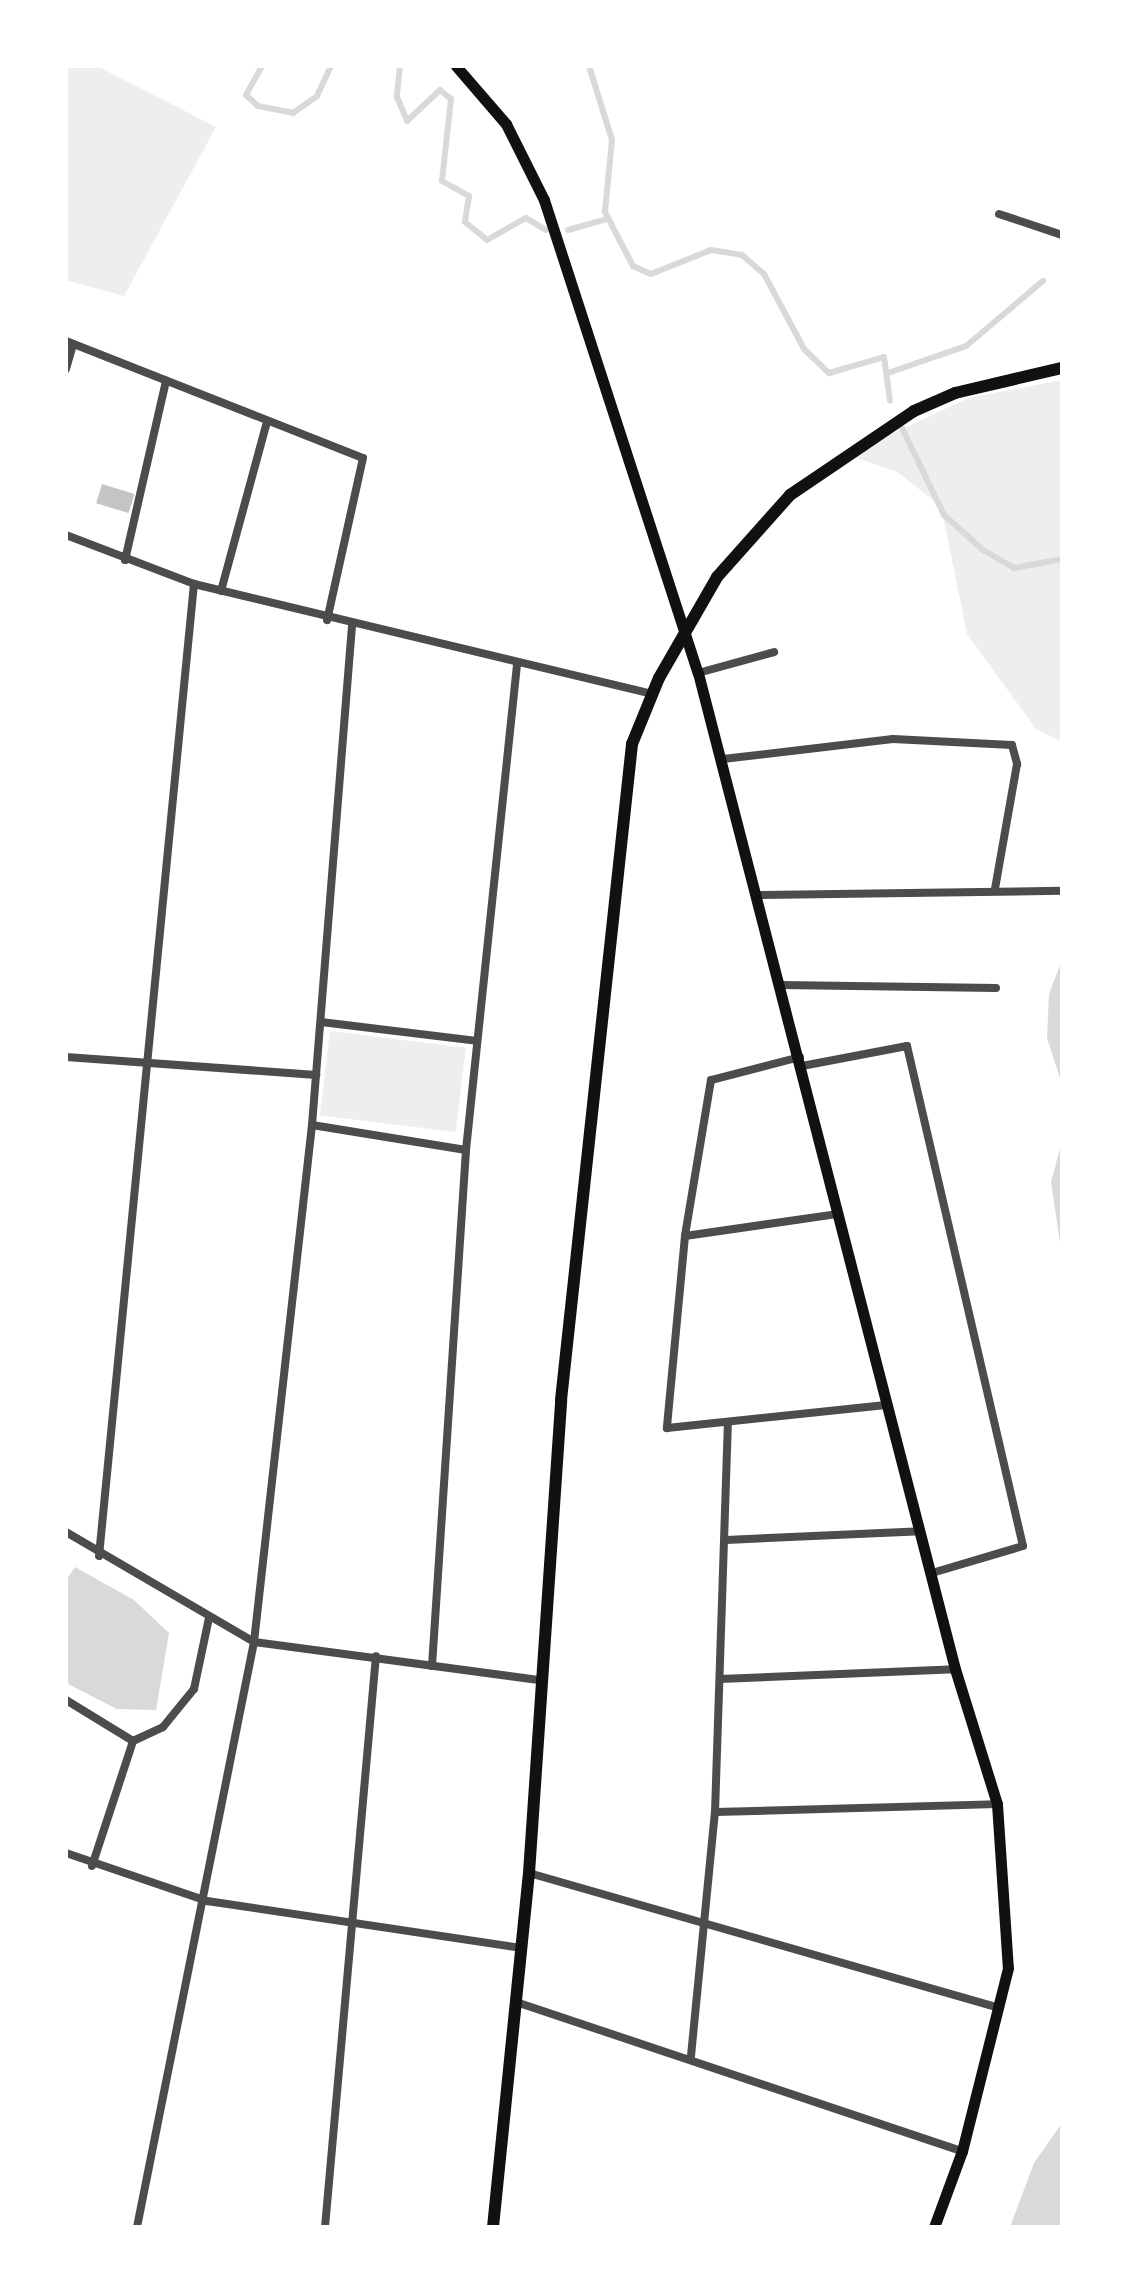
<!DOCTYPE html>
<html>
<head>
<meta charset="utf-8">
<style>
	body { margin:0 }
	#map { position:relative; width:1128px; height:2293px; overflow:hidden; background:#fff; font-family:"IBM Plex Sans",sans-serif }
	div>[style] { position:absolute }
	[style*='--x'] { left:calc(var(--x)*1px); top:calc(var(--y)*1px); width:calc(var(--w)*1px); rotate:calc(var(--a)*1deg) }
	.green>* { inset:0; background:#eee; transform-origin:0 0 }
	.water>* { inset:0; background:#d9d9d9 }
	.stream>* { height:6px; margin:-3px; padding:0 3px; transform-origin:3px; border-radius:3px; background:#d9d9d9 }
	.building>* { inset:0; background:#c4c4c4; transform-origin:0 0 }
	.minor>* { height:8px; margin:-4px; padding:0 4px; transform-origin:4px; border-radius:4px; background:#4c4c4c }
	.secondary>* { height:11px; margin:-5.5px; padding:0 5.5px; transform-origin:5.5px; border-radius:5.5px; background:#111 }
	.primary>* { height:12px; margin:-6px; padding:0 6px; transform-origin:6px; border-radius:6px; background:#111 }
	span { translate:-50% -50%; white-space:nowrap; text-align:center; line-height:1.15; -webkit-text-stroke:6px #fff; paint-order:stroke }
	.frame { position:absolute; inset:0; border:68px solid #fff; pointer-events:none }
</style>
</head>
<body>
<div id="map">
	<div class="green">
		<div style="clip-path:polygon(66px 66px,97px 66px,216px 127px,124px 296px,66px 280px)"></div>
		<div style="clip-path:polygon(1062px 380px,1062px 742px,1036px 729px,967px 634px,941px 506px,897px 472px,848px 455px,968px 398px)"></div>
		<div style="left:330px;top:1031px;width:137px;height:85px;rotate:7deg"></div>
	</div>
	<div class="water">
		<div style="clip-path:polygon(1062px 960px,1062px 1084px,1047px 1038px,1049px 994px)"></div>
		<div style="clip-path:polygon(1062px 1141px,1062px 1256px,1051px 1182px)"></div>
		<div style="clip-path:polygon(75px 1567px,134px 1600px,169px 1633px,156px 1710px,117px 1709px,66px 1683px,66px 1580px)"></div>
		<div style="clip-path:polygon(1062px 2123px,1062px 2227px,1010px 2227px,1034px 2163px)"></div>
	</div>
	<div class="stream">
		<div style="--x:262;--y:66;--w:33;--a:119"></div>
		<div style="--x:246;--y:95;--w:16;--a:43"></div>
		<div style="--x:258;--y:106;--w:36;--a:11"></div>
		<div style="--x:293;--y:113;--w:29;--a:-35"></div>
		<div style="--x:317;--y:96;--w:33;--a:-65"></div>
		<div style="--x:400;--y:66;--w:31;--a:96"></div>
		<div style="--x:397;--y:97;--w:26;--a:67"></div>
		<div style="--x:407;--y:121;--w:45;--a:-43.2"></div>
		<div style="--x:440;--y:90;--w:14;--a:39"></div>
		<div style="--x:451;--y:99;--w:82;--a:96.3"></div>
		<div style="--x:442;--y:181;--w:31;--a:29"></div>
		<div style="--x:469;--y:196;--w:26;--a:99"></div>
		<div style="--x:465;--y:222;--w:28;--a:39"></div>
		<div style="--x:487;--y:240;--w:45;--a:-29.4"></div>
		<div style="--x:526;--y:218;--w:23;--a:31"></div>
		<div style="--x:589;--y:66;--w:77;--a:72.7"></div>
		<div style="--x:612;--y:140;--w:72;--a:95.6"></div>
		<div style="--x:605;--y:212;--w:61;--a:62.6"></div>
		<div style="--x:633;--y:266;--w:20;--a:24"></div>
		<div style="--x:651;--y:274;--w:65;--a:-21.8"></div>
		<div style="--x:711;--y:250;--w:31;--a:9"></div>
		<div style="--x:742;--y:255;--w:29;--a:41"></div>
		<div style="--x:764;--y:274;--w:85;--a:61.9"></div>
		<div style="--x:804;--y:349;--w:35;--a:44"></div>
		<div style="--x:829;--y:373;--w:57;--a:-16.2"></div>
		<div style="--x:884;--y:357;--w:44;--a:82.2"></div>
		<div style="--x:568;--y:230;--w:41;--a:-15.8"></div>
		<div style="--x:888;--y:373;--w:83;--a:-19.1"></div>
		<div style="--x:966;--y:346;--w:101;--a:-40.2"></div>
		<div style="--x:902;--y:428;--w:97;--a:64.2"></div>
		<div style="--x:944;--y:515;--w:52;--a:41.9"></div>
		<div style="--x:983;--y:550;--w:36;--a:30"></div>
		<div style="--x:1014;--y:568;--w:49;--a:-10.6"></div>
	</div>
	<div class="building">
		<div style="left:102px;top:484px;width:34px;height:20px;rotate:17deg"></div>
	</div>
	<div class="minor">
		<div style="--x:999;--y:214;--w:66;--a:18.4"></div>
		<div style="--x:66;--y:341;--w:319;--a:21.5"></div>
		<div style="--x:363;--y:458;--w:166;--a:102.5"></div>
		<div style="--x:66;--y:369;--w:26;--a:-74"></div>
		<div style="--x:66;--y:535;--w:137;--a:20.9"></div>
		<div style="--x:194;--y:584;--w:470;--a:13.5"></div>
		<div style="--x:125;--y:560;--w:184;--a:-77.1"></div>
		<div style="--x:221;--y:591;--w:175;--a:-74.8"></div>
		<div style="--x:698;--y:673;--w:79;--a:-15.4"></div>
		<div style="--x:723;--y:759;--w:171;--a:-6.7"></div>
		<div style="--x:893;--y:739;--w:119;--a:2.9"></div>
		<div style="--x:1012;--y:745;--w:20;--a:75"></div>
		<div style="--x:1017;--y:764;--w:127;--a:100"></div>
		<div style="--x:759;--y:895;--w:303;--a:-0.8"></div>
		<div style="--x:781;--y:985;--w:215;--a:0.8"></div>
		<div style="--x:321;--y:1022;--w:157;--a:6.9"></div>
		<div style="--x:66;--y:1057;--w:251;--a:4.1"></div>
		<div style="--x:800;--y:1057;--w:92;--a:165.5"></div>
		<div style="--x:711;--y:1080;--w:158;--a:99.5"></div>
		<div style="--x:685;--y:1236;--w:193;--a:95.4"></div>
		<div style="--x:667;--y:1428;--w:220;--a:-6"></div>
		<div style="--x:802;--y:1066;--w:107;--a:-10.8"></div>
		<div style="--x:907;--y:1046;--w:513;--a:76.94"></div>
		<div style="--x:1023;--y:1546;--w:95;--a:163.5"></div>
		<div style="--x:312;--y:1125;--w:156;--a:9.2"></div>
		<div style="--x:685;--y:1236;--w:155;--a:-8.2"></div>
		<div style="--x:66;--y:1532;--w:218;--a:30.3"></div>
		<div style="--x:254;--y:1642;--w:289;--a:7.6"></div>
		<div style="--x:726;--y:1540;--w:195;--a:-2.6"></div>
		<div style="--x:99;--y:1556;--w:977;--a:-84.42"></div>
		<div style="--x:432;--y:1666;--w:517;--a:-86.23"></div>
		<div style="--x:466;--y:1150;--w:488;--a:-84"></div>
		<div style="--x:720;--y:1679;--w:235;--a:-2.4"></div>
		<div style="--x:66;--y:1700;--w:79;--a:31.5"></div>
		<div style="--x:715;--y:1812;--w:282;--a:-1.6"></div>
		<div style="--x:66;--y:1853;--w:149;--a:18.8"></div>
		<div style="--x:207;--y:1901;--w:317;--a:8.5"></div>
		<div style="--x:92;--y:1866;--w:132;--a:-71.8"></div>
		<div style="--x:133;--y:1741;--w:33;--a:-25"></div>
		<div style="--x:163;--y:1727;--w:49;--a:-50.8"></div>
		<div style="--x:194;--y:1689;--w:73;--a:-78.1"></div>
		<div style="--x:529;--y:1873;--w:490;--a:16"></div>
		<div style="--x:516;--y:2002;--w:470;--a:18.5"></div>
		<div style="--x:691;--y:2056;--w:245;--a:-84.4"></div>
		<div style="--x:715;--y:1812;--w:388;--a:-88.1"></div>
		<div style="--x:137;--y:2227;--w:597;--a:-78.69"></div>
		<div style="--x:254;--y:1642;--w:520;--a:-83.6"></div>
		<div style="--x:312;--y:1125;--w:501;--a:-85.42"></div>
		<div style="--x:325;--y:2227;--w:573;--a:-84.9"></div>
	</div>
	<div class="secondary">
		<div style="--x:456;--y:66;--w:77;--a:49.2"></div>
		<div style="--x:506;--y:124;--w:85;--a:63.4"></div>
		<div style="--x:544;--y:200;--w:497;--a:72"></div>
		<div style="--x:698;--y:673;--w:1029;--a:75.53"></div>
		<div style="--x:955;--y:1669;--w:141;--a:72.7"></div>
		<div style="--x:997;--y:1804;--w:164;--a:86.2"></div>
		<div style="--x:1008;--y:1968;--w:189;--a:104.1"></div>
		<div style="--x:962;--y:2151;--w:81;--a:110.2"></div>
	</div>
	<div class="primary">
		<div style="--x:493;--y:2227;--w:356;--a:-84.2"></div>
		<div style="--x:529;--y:1873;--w:474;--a:-86.1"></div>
		<div style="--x:561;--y:1400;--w:660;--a:-83.82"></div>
		<div style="--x:632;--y:744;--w:71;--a:-67.8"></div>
		<div style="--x:659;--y:678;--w:116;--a:-60.1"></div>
		<div style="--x:717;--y:577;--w:110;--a:-48.3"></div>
		<div style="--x:790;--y:495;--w:150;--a:-34.1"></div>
		<div style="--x:914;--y:411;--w:45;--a:-23.7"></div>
		<div style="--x:955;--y:393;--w:110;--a:-13.2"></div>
	</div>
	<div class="frame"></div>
</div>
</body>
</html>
